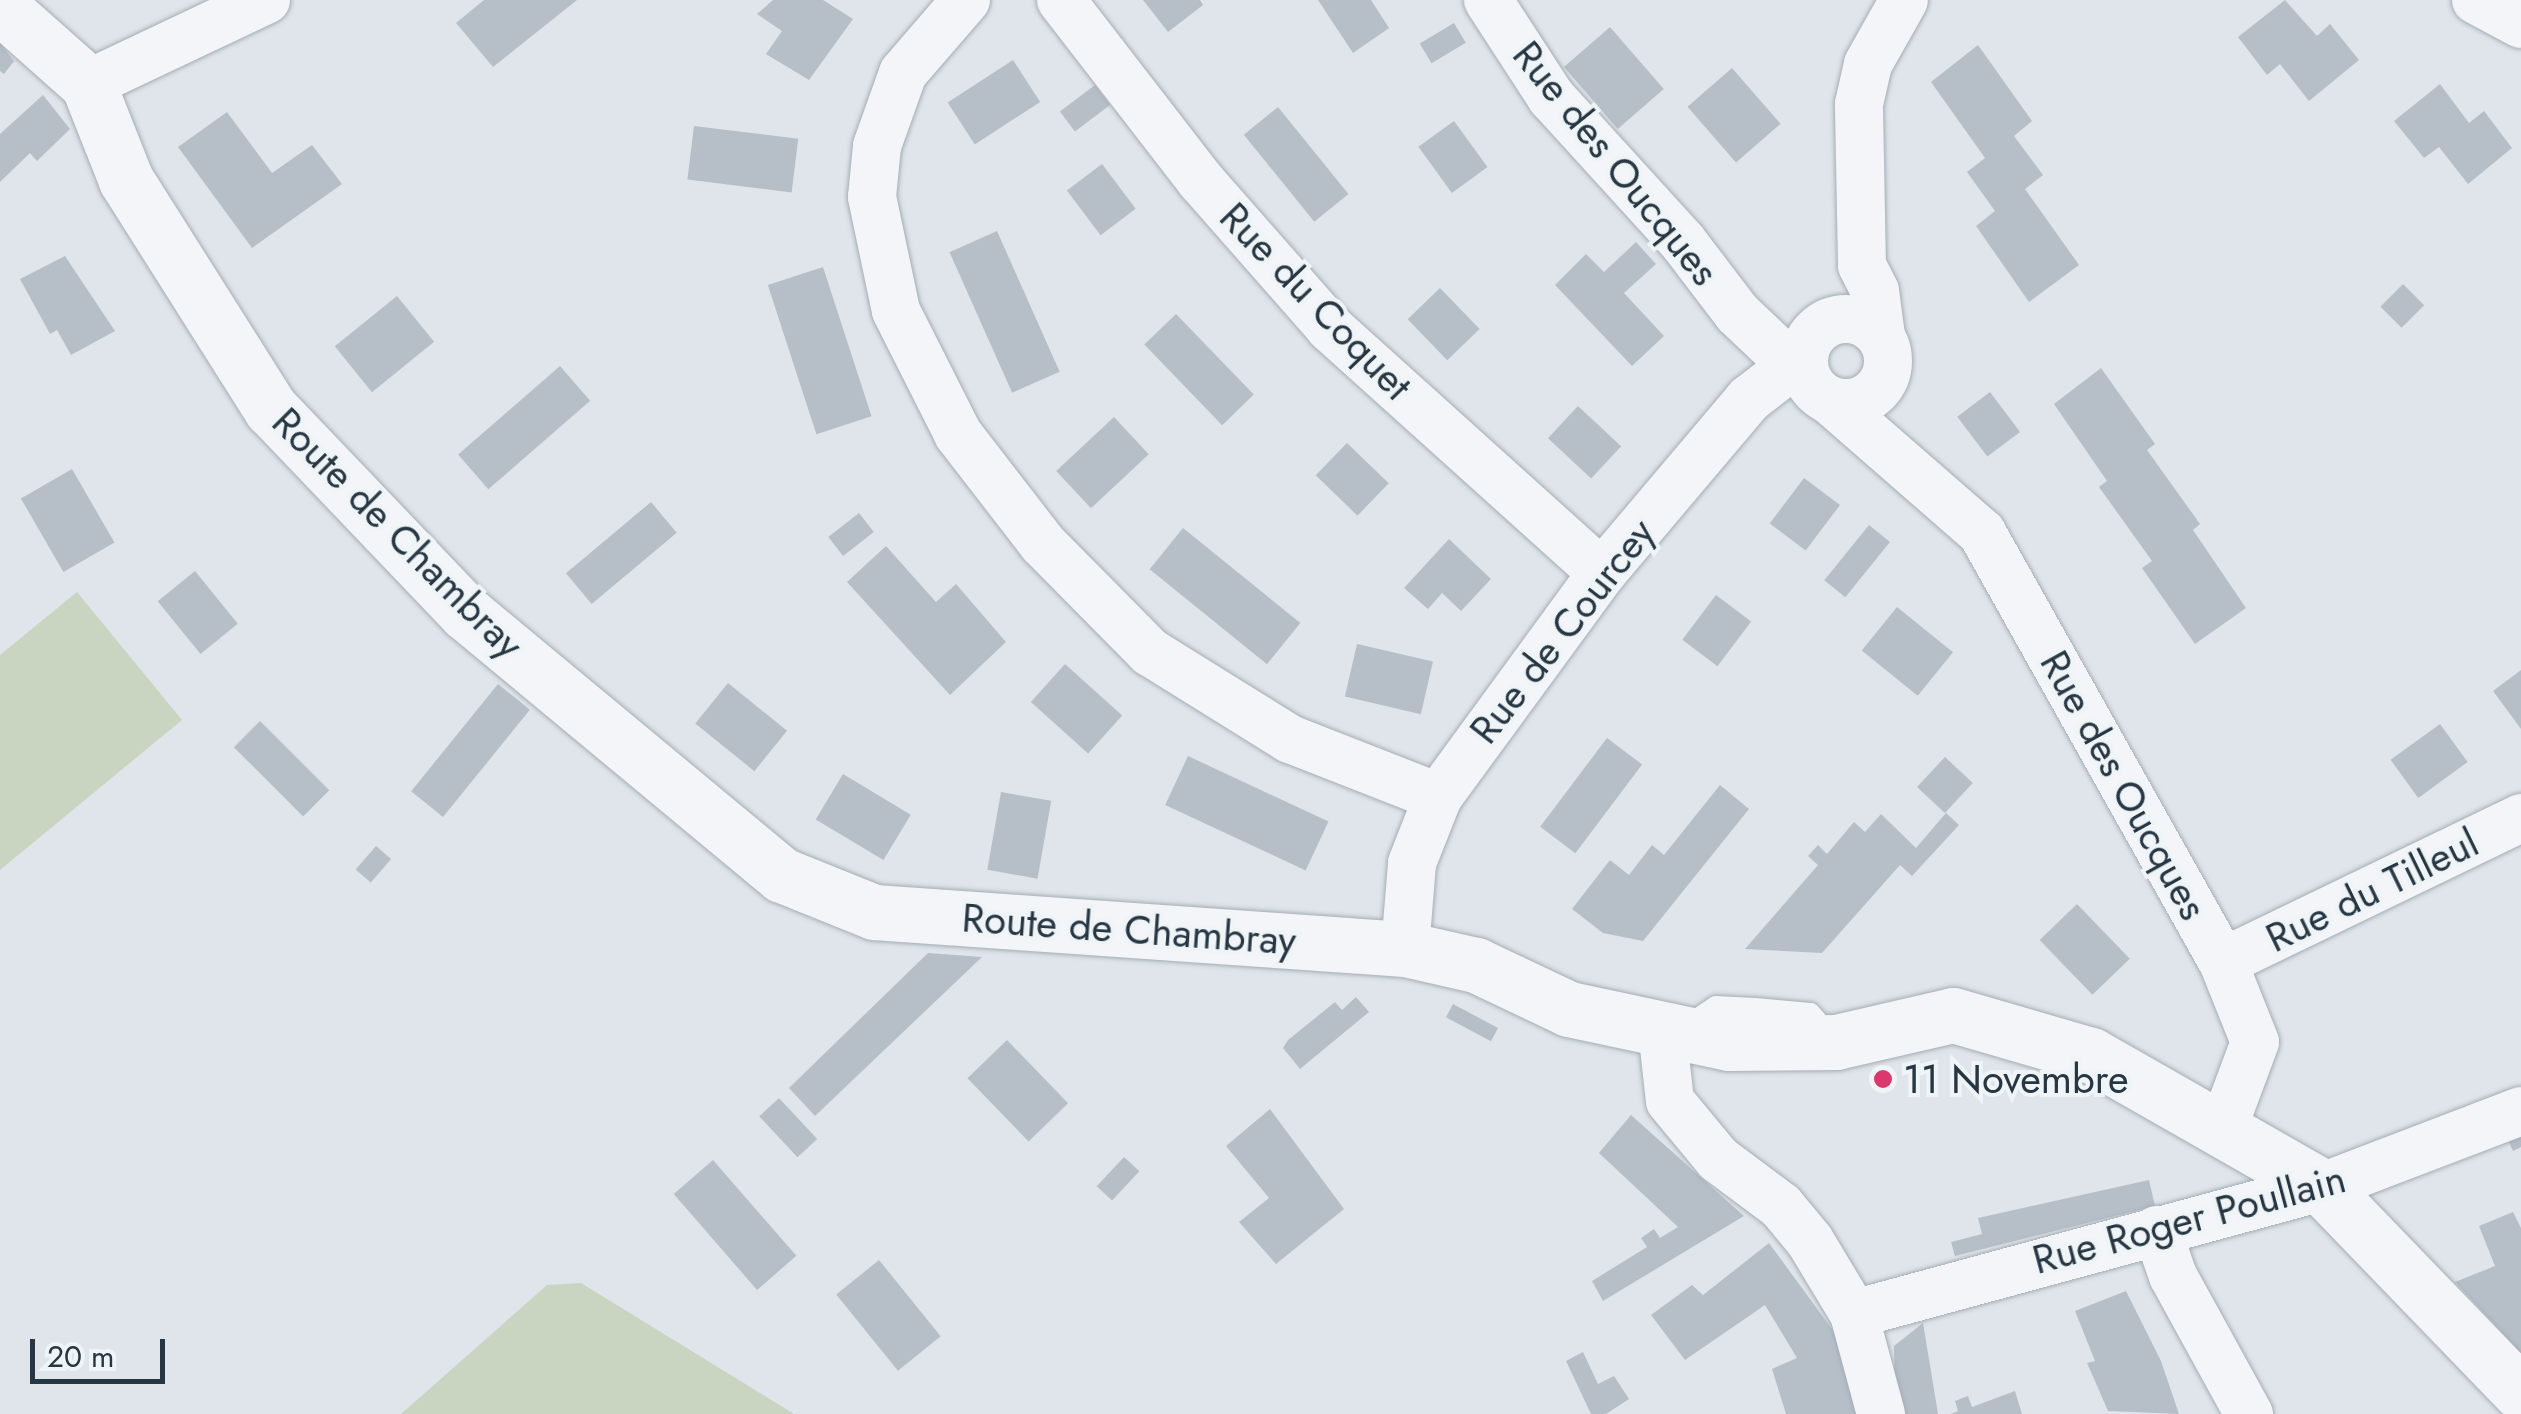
<!DOCTYPE html>
<html>
<head>
<meta charset="utf-8">
<style>
	body { margin:0 }
	#map { position:relative; width:2521px; height:1414px; overflow:hidden; background:#dfe5ea; font-family:Jost,sans-serif }
	div>[style] { position:absolute }
	[style*='--x'] { left:calc(var(--x)*1px); top:calc(var(--y)*1px); width:calc(var(--w)*1px); rotate:calc(var(--a)*1deg) }
	.green>* { inset:0; background:#c9d5c0 }
	.building>* { inset:0; background:#b6bfc8; transform-origin:0 0 }
	.roads { filter:drop-shadow(0 0 2px #a4adb5) drop-shadow(0 0 2px #a4adb5) }
	.service>* { height:22px; margin:-11px; padding:0 11px; transform-origin:11px; border-radius:11px; background:#f3f5f8 }
	.minor>* { height:48px; margin:-24px; padding:0 24px; transform-origin:24px; border-radius:24px; background:#f3f5f8 }
	.minor>.ring { margin:-24px; padding:0; box-sizing:content-box; background:none; border:48px solid #f3f5f8; border-radius:50% }
	.tertiary>* { height:55px; margin:-27.5px; padding:0 27.5px; transform-origin:27.5px; border-radius:27.5px; background:#f3f5f8 }
	.dots>* { width:28px; height:28px; translate:-50% -50%; box-sizing:border-box; border:5px solid #eff4f7; border-radius:50% }
	span { translate:-50% -50%; white-space:nowrap; text-align:center; line-height:1.15; -webkit-text-stroke:8px #eff4f7; paint-order:stroke }
	.street-label { font-size:40px; color:#263643 }
	.poi-label { font-size:40px; color:#263643 }
	.left { translate:0 -50%; text-align:left }
	.scale { position:absolute; left:30px; top:1339px; width:135px; height:45px; box-sizing:border-box; border:5px solid #263643; border-top:0; padding-left:12px; font-size:30px; line-height:35px; white-space:nowrap; color:#263643; -webkit-text-stroke:8px #eff4f7; paint-order:stroke }
</style>
</head>
<body>
<div id="map">
	<div class="green">
		<div style="clip-path:polygon(77px 592px,182px 720px,0 870px,0 655px)"></div>
		<div style="clip-path:polygon(581px 1283px,794px 1414px,401px 1414px,547px 1285px)"></div>
	</div>
	<div class="building">
		<div style="clip-path:polygon(484px 0,577px 0,493px 67px,456px 23px)"></div>
		<div style="clip-path:polygon(773px 0,823px 0,853px 19px,809px 80px,766px 54px,782px 31px,757px 14px)"></div>
		<div style="clip-path:polygon(1143px 0,1200px 0,1203px 5px,1168px 32px)"></div>
		<div style="clip-path:polygon(1318px 0,1371px 0,1389px 28px,1353px 53px)"></div>
		<div style="clip-path:polygon(2285px 0,2317px 36px,2330px 24px,2359px 60px,2309px 101px,2280px 64px,2267px 75px,2238px 37px)"></div>
		<div style="left:1454px;top:23px;width:23px;height:40px;rotate:59deg"></div>
		<div style="left:1610px;top:27px;width:82px;height:61px;rotate:49deg"></div>
		<div style="clip-path:polygon(0 43px,14px 61px,4px 74px,0 71px)"></div>
		<div style="clip-path:polygon(1978px 45px,2032px 121px,2014px 136px,2043px 175px,2025px 189px,2079px 265px,2029px 302px,1976px 226px,1995px 211px,1967px 172px,1985px 158px,1931px 82px)"></div>
		<div style="left:1013px;top:60px;width:50px;height:78px;rotate:57deg"></div>
		<div style="left:1732px;top:68px;width:74px;height:59px;rotate:49deg"></div>
		<div style="clip-path:polygon(2440px 84px,2469px 123px,2484px 111px,2512px 148px,2468px 184px,2439px 147px,2424px 158px,2394px 121px)"></div>
		<div style="left:1095px;top:85px;width:25px;height:44px;rotate:53deg"></div>
		<div style="clip-path:polygon(43px 95px,70px 129px,37px 161px,30px 153px,0 182px,0 134px)"></div>
		<div style="left:1278px;top:107px;width:112px;height:44px;rotate:51deg"></div>
		<div style="clip-path:polygon(227px 112px,272px 173px,312px 145px,342px 184px,252px 248px,178px 147px)"></div>
		<div style="left:1454px;top:121px;width:57px;height:44px;rotate:54deg"></div>
		<div style="left:694px;top:126px;width:105px;height:54px;rotate:7deg"></div>
		<div style="left:1102px;top:164px;width:56px;height:44px;rotate:53deg"></div>
		<div style="left:997px;top:231px;width:154px;height:52px;rotate:66deg"></div>
		<div style="clip-path:polygon(1636px 242px,1656px 264px,1624px 293px,1664px 336px,1632px 366px,1555px 285px,1586px 254px,1604px 272px)"></div>
		<div style="clip-path:polygon(65px 256px,115px 331px,71px 355px,57px 330px,50px 334px,20px 279px)"></div>
		<div style="left:823px;top:267px;width:157px;height:58px;rotate:72deg"></div>
		<div style="left:2403px;top:284px;width:30px;height:32px;rotate:45deg"></div>
		<div style="left:1440px;top:288px;width:57px;height:45px;rotate:46deg"></div>
		<div style="left:397px;top:296px;width:59px;height:80px;rotate:51deg"></div>
		<div style="left:1176px;top:314px;width:112px;height:44px;rotate:46deg"></div>
		<div style="left:560px;top:366px;width:46px;height:135px;rotate:49deg"></div>
		<div style="clip-path:polygon(2101px 368px,2155px 444px,2147px 450px,2200px 524px,2193px 530px,2246px 608px,2195px 644px,2142px 568px,2152px 561px,2099px 487px,2107px 481px,2054px 404px)"></div>
		<div style="left:1990px;top:392px;width:50px;height:41px;rotate:53deg"></div>
		<div style="left:1578px;top:406px;width:59px;height:44px;rotate:43deg"></div>
		<div style="left:1114px;top:417px;width:51px;height:79px;rotate:47deg"></div>
		<div style="left:1347px;top:443px;width:58px;height:45px;rotate:44deg"></div>
		<div style="left:72px;top:469px;width:85px;height:59px;rotate:60deg"></div>
		<div style="left:1804px;top:478px;width:45px;height:57px;rotate:37deg"></div>
		<div style="left:651px;top:502px;width:40px;height:111px;rotate:50deg"></div>
		<div style="left:859px;top:513px;width:24px;height:39px;rotate:52deg"></div>
		<div style="left:1869px;top:525px;width:27px;height:71px;rotate:39deg"></div>
		<div style="left:1183px;top:528px;width:151px;height:53px;rotate:39deg"></div>
		<div style="clip-path:polygon(1449px 539px,1491px 579px,1461px 611px,1442px 593px,1428px 609px,1404px 588px)"></div>
		<div style="clip-path:polygon(886px 546px,936px 602px,956px 584px,1006px 642px,950px 695px,847px 582px)"></div>
		<div style="left:195px;top:571px;width:68px;height:48px;rotate:51deg"></div>
		<div style="left:1716px;top:595px;width:44px;height:56px;rotate:37deg"></div>
		<div style="left:1897px;top:607px;width:72px;height:56px;rotate:39deg"></div>
		<div style="left:1357px;top:644px;width:78px;height:54px;rotate:13deg"></div>
		<div style="left:1065px;top:664px;width:77px;height:51px;rotate:42deg"></div>
		<div style="clip-path:polygon(2521px 670px,2521px 729px,2493px 691px)"></div>
		<div style="left:728px;top:683px;width:76px;height:52px;rotate:39deg"></div>
		<div style="left:498px;top:684px;width:41px;height:138px;rotate:39deg"></div>
		<div style="left:260px;top:721px;width:98px;height:37px;rotate:45deg"></div>
		<div style="left:2440px;top:724px;width:47px;height:61px;rotate:54deg"></div>
		<div style="left:1607px;top:738px;width:44px;height:111px;rotate:37deg"></div>
		<div style="left:1188px;top:756px;width:155px;height:54px;rotate:25deg"></div>
		<div style="left:1945px;top:757px;width:38px;height:41px;rotate:43deg"></div>
		<div style="left:843px;top:774px;width:79px;height:53px;rotate:31deg"></div>
		<div style="clip-path:polygon(1720px 785px,1749px 809px,1643px 941px,1603px 933px,1572px 909px,1610px 860px,1629px 875px,1652px 845px,1664px 855px)"></div>
		<div style="left:1001px;top:792px;width:51px;height:79px;rotate:10deg"></div>
		<div style="clip-path:polygon(1946px 813px,1959px 825px,1912px 876px,1900px 865px,1822px 953px,1745px 949px,1818px 865px,1808px 856px,1818px 845px,1827px 854px,1854px 822px,1865px 832px,1881px 814px,1916px 848px)"></div>
		<div style="left:376px;top:846px;width:20px;height:31px;rotate:41deg"></div>
		<div style="left:2077px;top:904px;width:76px;height:52px;rotate:46deg"></div>
		<div style="clip-path:polygon(928px 953px,982px 957px,815px 1116px,789px 1088px)"></div>
		<div style="clip-path:polygon(1356px 997px,1369px 1012px,1300px 1069px,1283px 1048px,1288px 1040px,1335px 1002px,1342px 1010px)"></div>
		<div style="left:1453px;top:1004px;width:51px;height:15px;rotate:28deg"></div>
		<div style="left:1007px;top:1040px;width:88px;height:55px;rotate:46deg"></div>
		<div style="left:779px;top:1098px;width:56px;height:27px;rotate:47deg"></div>
		<div style="clip-path:polygon(1270px 1109px,1344px 1209px,1276px 1264px,1239px 1222px,1269px 1198px,1226px 1146px)"></div>
		<div style="clip-path:polygon(1631px 1115px,1744px 1216px,1603px 1301px,1592px 1281px,1647px 1247px,1641px 1238px,1654px 1229px,1660px 1238px,1678px 1227px,1599px 1153px)"></div>
		<div style="clip-path:polygon(2521px 1125px,2521px 1147px,2513px 1151px,2504px 1132px)"></div>
		<div style="left:1124px;top:1157px;width:21px;height:40px;rotate:43deg"></div>
		<div style="left:713px;top:1160px;width:127px;height:52px;rotate:49deg"></div>
		<div style="clip-path:polygon(2149px 1180px,2155px 1206px,1955px 1256px,1951px 1242px,1982px 1234px,1978px 1218px)"></div>
		<div style="clip-path:polygon(2513px 1212px,2521px 1228px,2521px 1353px,2455px 1282px,2495px 1266px,2479px 1226px)"></div>
		<div style="clip-path:polygon(1769px 1243px,1840px 1340px,1862px 1414px,1786px 1414px,1772px 1369px,1797px 1358px,1765px 1305px,1685px 1360px,1651px 1315px,1692px 1285px,1703px 1295px)"></div>
		<div style="left:879px;top:1260px;width:98px;height:55px;rotate:51deg"></div>
		<div style="clip-path:polygon(2126px 1291px,2161px 1361px,2179px 1414px,2108px 1411px,2098px 1388px,2087px 1363px,2095px 1361px,2075px 1311px)"></div>
		<div style="clip-path:polygon(1923px 1323px,1938px 1414px,1895px 1414px,1894px 1346px)"></div>
		<div style="clip-path:polygon(1583px 1352px,1598px 1384px,1614px 1376px,1629px 1399px,1606px 1414px,1591px 1414px,1566px 1361px)"></div>
		<div style="clip-path:polygon(2015px 1391px,2022px 1414px,1951px 1414px,1958px 1411px,1955px 1401px,1968px 1396px,1972px 1407px)"></div>
	</div>
	<div class="roads">
		<div class="service">
			<div style="--x:1685;--y:1028;--w:37;--a:-34"></div>
			<div style="--x:1716;--y:1007;--w:39;--a:3"></div>
			<div style="--x:1755;--y:1009;--w:55;--a:5.2"></div>
			<div style="--x:1810;--y:1014;--w:31;--a:48"></div>
		</div>
		<div class="minor">
			<div style="--x:966;--y:0;--w:96;--a:130.8"></div>
			<div style="--x:903;--y:73;--w:77;--a:109.6"></div>
			<div style="--x:877;--y:146;--w:51;--a:95.6"></div>
			<div style="--x:872;--y:197;--w:116;--a:78.1"></div>
			<div style="--x:896;--y:311;--w:138;--a:63.2"></div>
			<div style="--x:958;--y:434;--w:139;--a:52.3"></div>
			<div style="--x:1043;--y:544;--w:152;--a:45.3"></div>
			<div style="--x:1150;--y:652;--w:165;--a:31.9"></div>
			<div style="--x:1290;--y:739;--w:159;--a:21.4"></div>
			<div style="--x:1061;--y:0;--w:229;--a:52.3"></div>
			<div style="--x:1201;--y:181;--w:196;--a:48.7"></div>
			<div style="--x:1330;--y:328;--w:366;--a:42"></div>
			<div style="--x:1488;--y:0;--w:116;--a:57"></div>
			<div style="--x:1551;--y:97;--w:196;--a:47.7"></div>
			<div style="--x:1683;--y:242;--w:89;--a:52.7"></div>
			<div style="--x:1737;--y:313;--w:74;--a:43.4"></div>
			<div style="--x:2476;--y:0;--w:51;--a:28.1"></div>
			<div style="--x:88;--y:84;--w:197;--a:-25.3"></div>
			<div class="ring" style="left:1804px;top:319px;width:36px;height:36px"></div>
			<div style="--x:1881;--y:336;--w:45;--a:-97.6"></div>
			<div style="--x:1875;--y:291;--w:29;--a:-117"></div>
			<div style="--x:1862;--y:265;--w:161;--a:-91.1"></div>
			<div style="--x:1859;--y:104;--w:41;--a:-77.3"></div>
			<div style="--x:1868;--y:64;--w:73;--a:-60.6"></div>
			<div style="--x:1833;--y:403;--w:198;--a:41.1"></div>
			<div style="--x:1982;--y:533;--w:492;--a:60.7"></div>
			<div style="--x:2223;--y:962;--w:86;--a:68.2"></div>
			<div style="--x:2255;--y:1042;--w:92;--a:110.4"></div>
			<div style="--x:1405;--y:949;--w:86;--a:-85.3"></div>
			<div style="--x:1412;--y:863;--w:71;--a:-68.5"></div>
			<div style="--x:1438;--y:797;--w:278;--a:-53.8"></div>
			<div style="--x:1602;--y:573;--w:228;--a:-49.8"></div>
			<div style="--x:1749;--y:399;--w:67;--a:-37.7"></div>
			<div style="--x:2223;--y:962;--w:331;--a:-25.8"></div>
			<div style="--x:1662;--y:1029;--w:72;--a:83.7"></div>
			<div style="--x:1670;--y:1101;--w:75;--a:50.4"></div>
			<div style="--x:1718;--y:1159;--w:79;--a:36.7"></div>
			<div style="--x:1781;--y:1206;--w:45;--a:50.4"></div>
			<div style="--x:1810;--y:1241;--w:85;--a:58.9"></div>
			<div style="--x:1854;--y:1314;--w:104;--a:74.9"></div>
			<div style="--x:2157;--y:1230;--w:49;--a:70.8"></div>
			<div style="--x:2173;--y:1276;--w:158;--a:61.2"></div>
			<div style="--x:1854;--y:1314;--w:485;--a:-15.2"></div>
			<div style="--x:2322;--y:1187;--w:213;--a:-20.9"></div>
		</div>
		<div class="tertiary">
			<div style="--x:0;--y:6;--w:118;--a:41.6"></div>
			<div style="--x:88;--y:84;--w:103;--a:68.4"></div>
			<div style="--x:126;--y:180;--w:271;--a:57.7"></div>
			<div style="--x:271;--y:409;--w:282;--a:46.3"></div>
			<div style="--x:466;--y:613;--w:410;--a:39.7"></div>
			<div style="--x:782;--y:875;--w:99;--a:21.9"></div>
			<div style="--x:874;--y:912;--w:532;--a:3.99"></div>
			<div style="--x:1405;--y:949;--w:73;--a:12.7"></div>
			<div style="--x:1476;--y:965;--w:103;--a:25.3"></div>
			<div style="--x:1569;--y:1009;--w:164;--a:12"></div>
			<div style="--x:1729;--y:1043;--w:107;--a:-0.5"></div>
			<div style="--x:1836;--y:1042;--w:120;--a:-13"></div>
			<div style="--x:1953;--y:1015;--w:144;--a:16.2"></div>
			<div style="--x:2091;--y:1055;--w:266;--a:29.7"></div>
			<div style="--x:2322;--y:1187;--w:286;--a:46"></div>
		</div>
	</div>
	<div class="dots">
		<div style="left:1883px;top:1079px;background:#db396d"></div>
	</div>
	<div class="street-label">
		<span style="left:1616px;top:163px;rotate:51deg">Rue des Oucques</span>
		<span style="left:1316px;top:301px;rotate:46deg">Rue du Coquet</span>
		<span style="left:398px;top:533px;rotate:45deg">Route de Chambray</span>
		<span style="left:1562px;top:631px;rotate:-52deg">Rue de Courcey</span>
		<span style="left:2124px;top:785px;rotate:61deg">Rue des Oucques</span>
		<span style="left:2372px;top:890px;rotate:-26deg">Rue du Tilleul</span>
		<span style="left:1129px;top:929px;rotate:4deg">Route de Chambray</span>
		<span style="left:2189px;top:1219px;rotate:-15deg">Rue Roger Poullain</span>
	</div>
	<div class="poi-label">
		<span class="left" style="left:1903px;top:1079px">11 Novembre</span>
	</div>
	<div class="scale">20 m</div>
</div>
</body>
</html>
